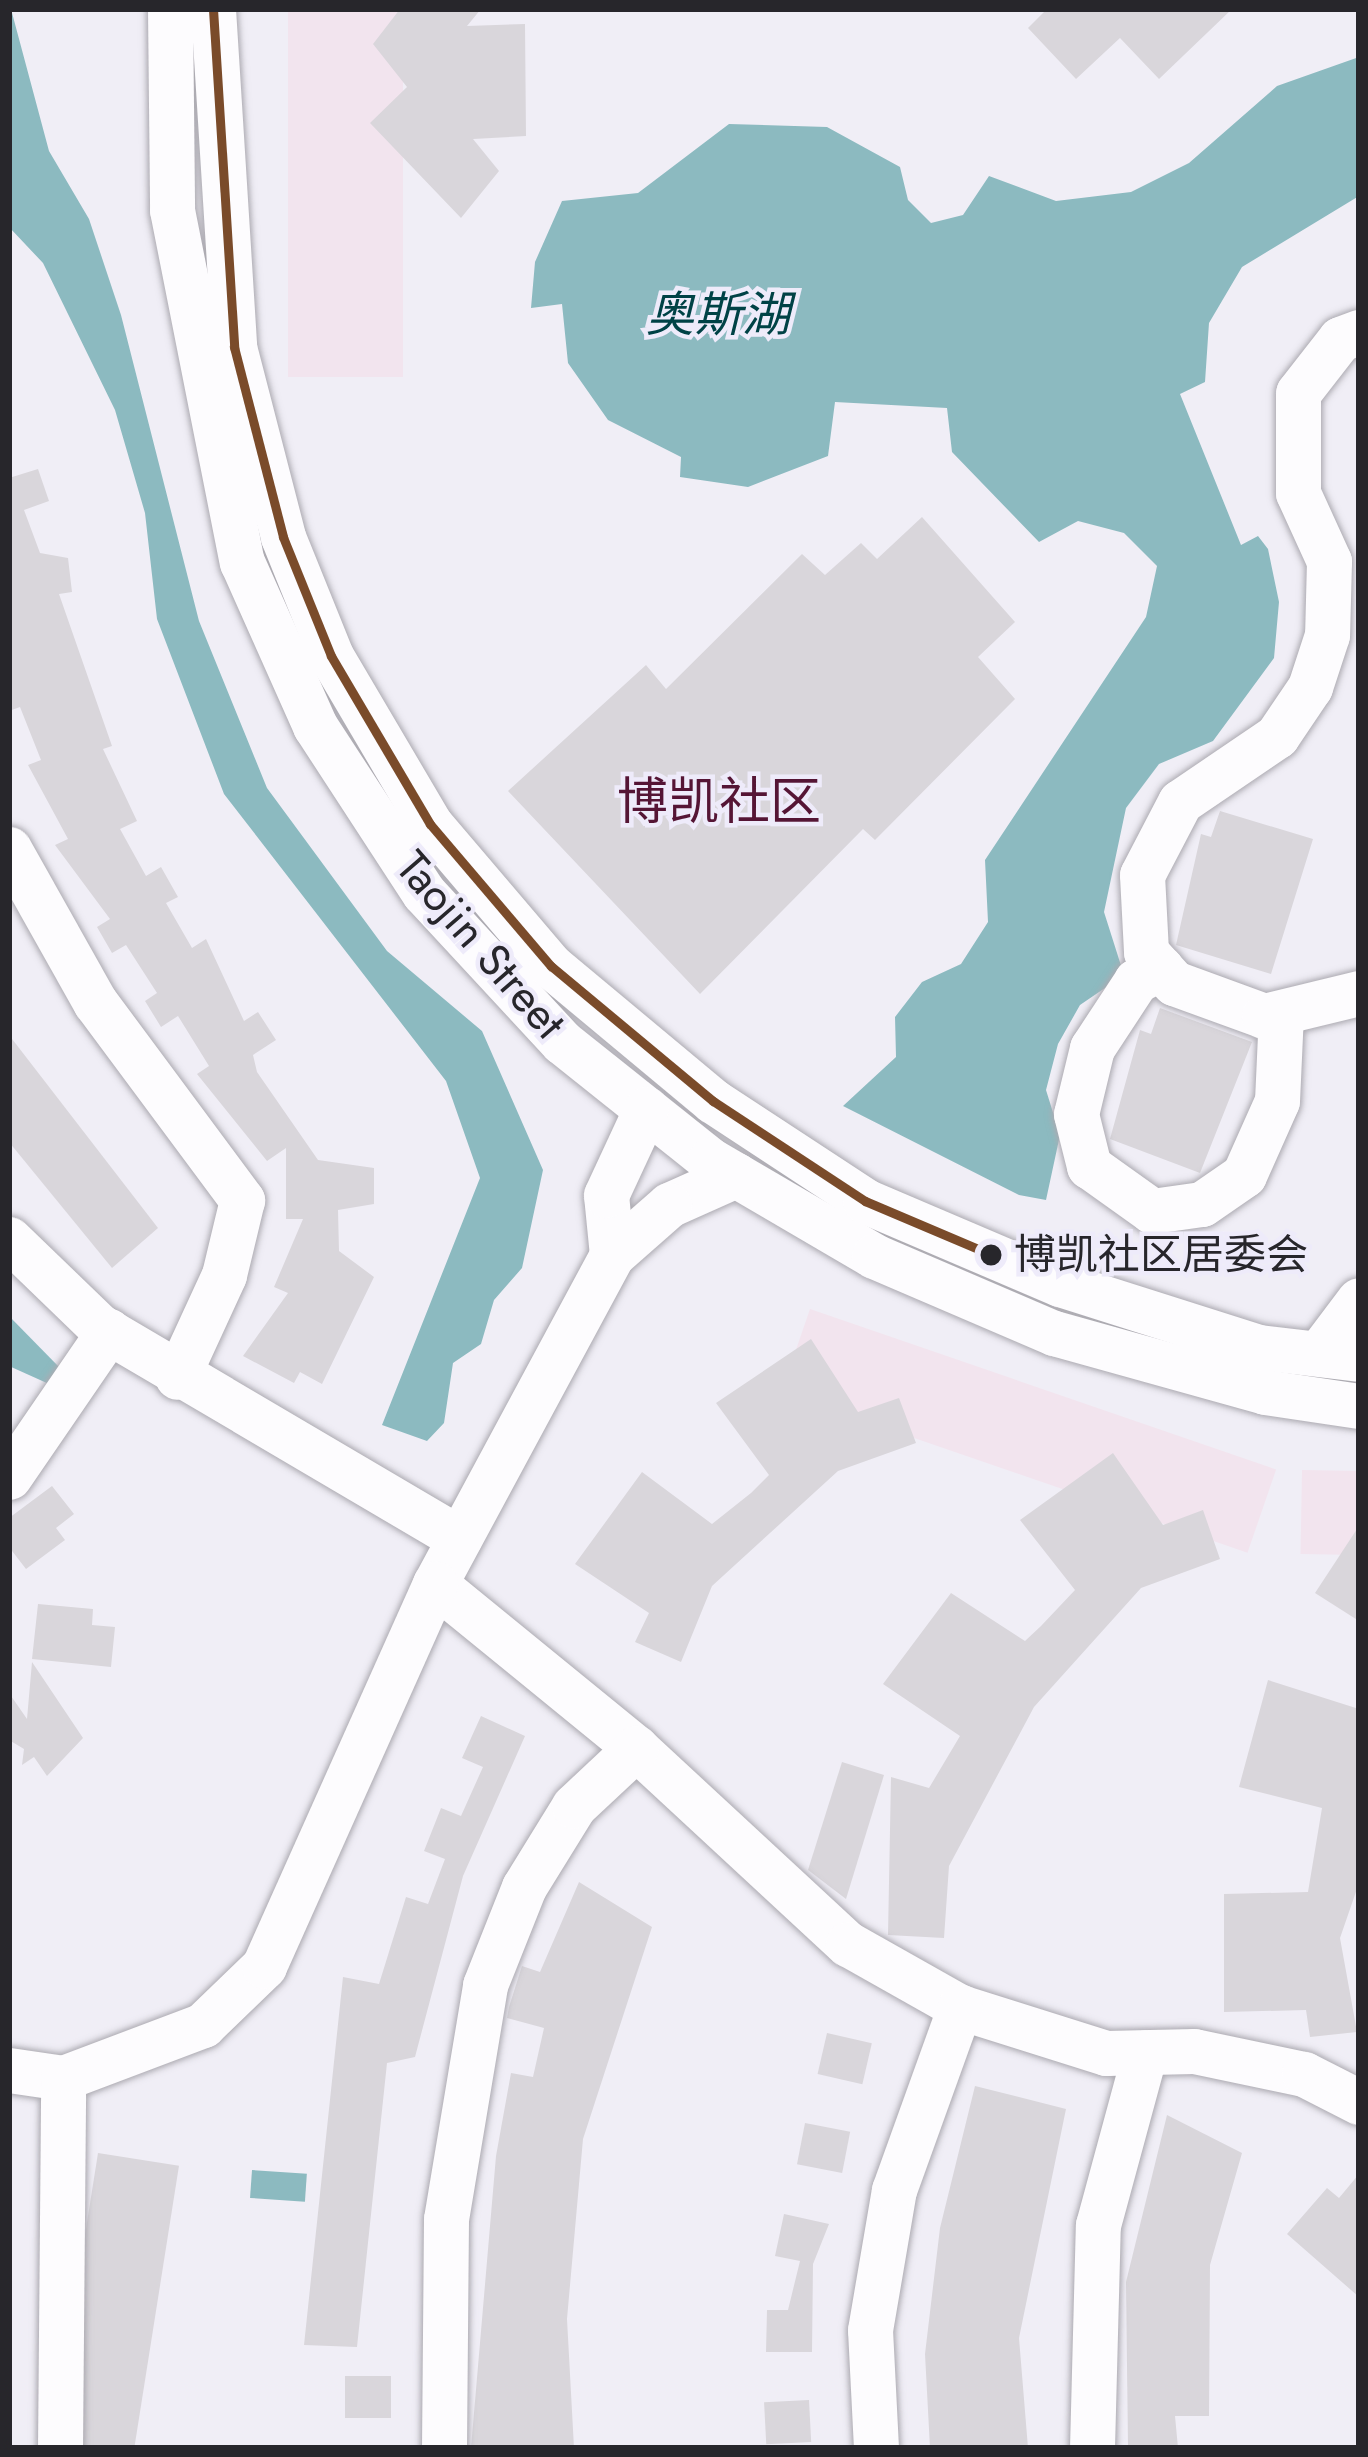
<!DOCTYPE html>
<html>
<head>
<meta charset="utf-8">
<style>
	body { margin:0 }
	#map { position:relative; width:1368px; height:2457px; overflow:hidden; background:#f0eef6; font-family:Jost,"Noto Sans SC",sans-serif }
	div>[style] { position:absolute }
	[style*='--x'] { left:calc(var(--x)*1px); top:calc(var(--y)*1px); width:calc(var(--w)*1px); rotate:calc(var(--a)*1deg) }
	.commercial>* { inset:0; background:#f2e4ee; transform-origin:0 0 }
	.water>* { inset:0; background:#8cbac0; transform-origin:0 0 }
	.building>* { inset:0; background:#d9d6db; transform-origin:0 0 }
	.roads { filter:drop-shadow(0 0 3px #acaab1) drop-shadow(0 0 3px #acaab1) }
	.minor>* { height:45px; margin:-22.5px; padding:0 22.5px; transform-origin:22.5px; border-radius:22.5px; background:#fdfcfe }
	.bus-1>* { height:9px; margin:-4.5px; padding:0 4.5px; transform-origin:4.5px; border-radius:4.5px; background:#7a4b2a }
	.dots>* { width:33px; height:33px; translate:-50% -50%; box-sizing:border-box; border:6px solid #eeebfa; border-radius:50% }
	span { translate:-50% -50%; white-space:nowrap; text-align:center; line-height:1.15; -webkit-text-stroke:9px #eeebfa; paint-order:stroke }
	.bus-label { font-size:42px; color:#27262b }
	.left { translate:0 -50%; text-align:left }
	.street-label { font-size:45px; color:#27262b }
	.water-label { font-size:48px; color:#004246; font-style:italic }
	.quarter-label { font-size:51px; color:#551535 }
	.frame { position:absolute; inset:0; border:12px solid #27262b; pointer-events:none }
</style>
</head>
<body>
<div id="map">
	<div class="commercial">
		<div style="left:288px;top:9px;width:115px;height:368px"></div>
		<div style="left:810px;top:1309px;width:493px;height:88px;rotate:19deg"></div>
		<div style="left:1302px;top:1470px;width:57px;height:84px;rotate:1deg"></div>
	</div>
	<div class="water">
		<div style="clip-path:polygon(11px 9px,49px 151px,89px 219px,121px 315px,199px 621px,267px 788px,387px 951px,482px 1031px,543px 1170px,522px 1268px,494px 1300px,481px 1344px,453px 1363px,444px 1423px,427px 1441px,382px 1425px,480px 1178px,446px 1081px,224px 794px,157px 619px,145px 513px,115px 410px,43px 263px,9px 227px)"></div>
		<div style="clip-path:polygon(1359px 57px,1359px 196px,1242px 267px,1209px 323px,1205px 382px,1180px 394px,1241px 545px,1258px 536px,1268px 549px,1279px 602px,1274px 658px,1213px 741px,1159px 764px,1126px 808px,1104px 912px,1124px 975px,1080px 1005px,1058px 1044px,1046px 1090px,1060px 1135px,1046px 1200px,1019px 1195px,843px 1106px,896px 1057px,895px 1017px,922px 982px,961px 964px,988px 922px,985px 860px,1146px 617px,1157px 566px,1124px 533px,1078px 521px,1039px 542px,952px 452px,947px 408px,835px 402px,828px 456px,748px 487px,680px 477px,681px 457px,608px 420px,568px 363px,562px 304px,531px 308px,535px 262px,562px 201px,638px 193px,729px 124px,827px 127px,900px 167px,908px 200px,931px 223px,963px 215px,989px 176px,1056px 201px,1131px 192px,1189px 163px,1277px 86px)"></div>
		<div style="clip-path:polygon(9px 1316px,60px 1368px,49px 1384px,9px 1366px)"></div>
		<div style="left:252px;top:2170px;width:55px;height:28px;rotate:4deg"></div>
	</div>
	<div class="building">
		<div style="clip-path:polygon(400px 9px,481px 9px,467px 26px,525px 24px,526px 136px,473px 139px,499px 171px,461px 218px,370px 123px,407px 87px,373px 44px)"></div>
		<div style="clip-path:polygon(1047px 9px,1232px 9px,1159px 79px,1120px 38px,1076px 79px,1028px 28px)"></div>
		<div style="clip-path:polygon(38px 469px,49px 501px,24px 510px,40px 553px,68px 558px,72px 592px,59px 594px,112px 746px,103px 749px,137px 821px,120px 829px,146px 876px,161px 867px,178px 897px,166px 903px,192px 948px,206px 939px,244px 1021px,258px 1012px,276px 1040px,253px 1055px,257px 1072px,318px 1160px,374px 1168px,374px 1204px,338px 1210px,339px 1251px,374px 1277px,322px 1384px,300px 1372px,294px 1383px,243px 1356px,288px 1293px,274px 1287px,303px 1219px,286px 1219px,286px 1148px,267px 1161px,197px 1074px,209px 1066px,178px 1016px,161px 1027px,145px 1001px,157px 993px,126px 945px,112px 953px,97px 927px,110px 919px,55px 845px,68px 839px,28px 765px,41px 760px,20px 707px,9px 711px,9px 478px)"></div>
		<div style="clip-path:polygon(922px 517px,1015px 622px,978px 657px,1015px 699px,875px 840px,863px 829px,700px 994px,508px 791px,646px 665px,666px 689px,802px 554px,825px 575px,861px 543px,877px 559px)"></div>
		<div style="clip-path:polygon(1220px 811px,1313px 839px,1271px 974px,1176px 945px,1201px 834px,1211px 837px)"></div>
		<div style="clip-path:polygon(1160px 1008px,1252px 1042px,1200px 1173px,1110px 1139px,1140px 1030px,1151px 1034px)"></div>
		<div style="clip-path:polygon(9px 1035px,158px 1228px,112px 1268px,9px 1142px)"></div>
		<div style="clip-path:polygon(811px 1339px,858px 1412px,899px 1398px,916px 1443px,838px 1471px,712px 1586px,681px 1662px,635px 1642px,649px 1613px,575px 1564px,642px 1472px,712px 1524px,751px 1493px,769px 1475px,716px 1403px)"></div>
		<div style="clip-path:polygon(1113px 1453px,1163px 1525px,1203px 1510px,1220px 1559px,1141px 1588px,1034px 1707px,949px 1866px,944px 1938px,888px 1935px,891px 1777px,929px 1788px,960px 1736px,883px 1684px,951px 1593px,1025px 1641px,1041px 1626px,1075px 1590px,1020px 1520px)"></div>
		<div style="clip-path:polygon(52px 1486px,74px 1514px,56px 1528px,65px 1540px,26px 1569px,9px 1547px,9px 1518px)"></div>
		<div style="clip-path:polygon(1359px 1526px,1359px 1621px,1315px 1593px)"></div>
		<div style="clip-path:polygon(38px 1604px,93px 1609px,92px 1625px,115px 1627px,111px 1667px,32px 1659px)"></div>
		<div style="clip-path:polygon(32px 1662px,83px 1738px,47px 1776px,34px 1757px,22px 1765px,24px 1749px,9px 1740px,9px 1693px,27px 1719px)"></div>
		<div style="clip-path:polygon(1268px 1680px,1359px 1709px,1359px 1883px,1340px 1938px,1357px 2032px,1310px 2037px,1306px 2010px,1224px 2012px,1224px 1894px,1308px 1892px,1322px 1808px,1239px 1787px)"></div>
		<div style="clip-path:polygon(481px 1716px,525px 1736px,463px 1876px,415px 2057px,387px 2063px,357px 2347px,304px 2345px,343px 1977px,379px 1984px,406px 1897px,428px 1904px,445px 1859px,424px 1851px,441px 1808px,461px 1816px,483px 1767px,462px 1758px)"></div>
		<div style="clip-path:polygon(842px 1762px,884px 1775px,846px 1899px,808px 1870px)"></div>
		<div style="clip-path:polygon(579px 1882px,652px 1927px,583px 2139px,567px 2319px,574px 2448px,471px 2448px,496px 2156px,511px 2073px,533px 2077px,544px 2028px,507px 2018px,509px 2007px,522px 1966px,540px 1972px)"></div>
		<div style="left:827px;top:2033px;width:46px;height:42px;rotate:13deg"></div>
		<div style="clip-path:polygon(975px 2086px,1066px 2109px,1019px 2338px,1028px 2448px,930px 2448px,925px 2354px,940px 2228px)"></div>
		<div style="clip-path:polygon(1167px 2115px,1242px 2153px,1210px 2265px,1209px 2416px,1175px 2416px,1178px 2448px,1128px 2448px,1126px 2282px)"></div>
		<div style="left:805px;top:2123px;width:46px;height:42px;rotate:11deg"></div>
		<div style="left:98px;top:2153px;width:82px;height:295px;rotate:9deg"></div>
		<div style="clip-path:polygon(1359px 2174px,1359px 2297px,1287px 2234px,1327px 2188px,1339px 2198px)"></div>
		<div style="clip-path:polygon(784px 2214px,829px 2224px,813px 2264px,812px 2352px,766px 2352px,767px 2310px,788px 2310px,800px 2261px,775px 2256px)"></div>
		<div style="left:345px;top:2376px;width:46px;height:42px"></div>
		<div style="left:809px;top:2400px;width:42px;height:45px;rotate:87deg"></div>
	</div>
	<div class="roads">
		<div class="minor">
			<div style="--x:170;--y:9;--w:201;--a:89.4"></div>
			<div style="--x:172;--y:210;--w:359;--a:78.8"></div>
			<div style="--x:242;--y:562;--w:180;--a:66"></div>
			<div style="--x:315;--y:726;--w:199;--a:56.9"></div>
			<div style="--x:424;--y:893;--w:203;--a:47.2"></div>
			<div style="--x:562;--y:1042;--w:189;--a:38.6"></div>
			<div style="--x:710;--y:1160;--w:190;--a:30.3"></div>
			<div style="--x:874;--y:1256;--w:196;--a:23.2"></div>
			<div style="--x:1054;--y:1333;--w:219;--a:15.6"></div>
			<div style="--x:1265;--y:1392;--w:95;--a:8.5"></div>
			<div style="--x:213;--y:9;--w:339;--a:86.4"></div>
			<div style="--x:234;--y:347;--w:196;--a:75.5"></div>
			<div style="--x:283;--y:537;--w:128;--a:68"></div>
			<div style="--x:331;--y:656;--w:195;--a:59.5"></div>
			<div style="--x:430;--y:824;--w:187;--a:49.6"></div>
			<div style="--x:551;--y:966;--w:211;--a:39.8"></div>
			<div style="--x:713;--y:1101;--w:182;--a:33.3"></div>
			<div style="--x:865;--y:1201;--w:212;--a:23.1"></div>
			<div style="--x:1060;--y:1284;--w:209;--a:17.6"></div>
			<div style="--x:1259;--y:1347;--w:101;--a:6.8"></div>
			<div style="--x:1359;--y:332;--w:20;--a:160"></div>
			<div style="--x:1340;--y:339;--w:68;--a:127.9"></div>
			<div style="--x:1298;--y:393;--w:100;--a:90"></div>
			<div style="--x:1298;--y:493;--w:75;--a:65.5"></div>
			<div style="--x:1329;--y:561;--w:74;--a:91.5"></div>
			<div style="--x:1327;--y:635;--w:55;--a:108.1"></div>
			<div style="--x:1310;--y:687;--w:59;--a:124"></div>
			<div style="--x:1277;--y:736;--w:117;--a:145.8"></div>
			<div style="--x:1180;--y:802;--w:82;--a:117.5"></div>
			<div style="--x:1142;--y:875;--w:77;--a:87"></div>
			<div style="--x:1146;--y:952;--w:42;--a:47.9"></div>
			<div style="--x:1174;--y:983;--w:96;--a:20.1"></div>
			<div style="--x:1264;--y:1016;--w:98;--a:-13.6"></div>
			<div style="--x:9;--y:849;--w:176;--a:60.7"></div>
			<div style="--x:95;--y:1002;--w:247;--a:53.4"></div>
			<div style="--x:242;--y:1200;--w:77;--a:103.5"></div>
			<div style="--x:224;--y:1275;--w:112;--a:114.7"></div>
			<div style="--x:1161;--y:968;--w:28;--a:153"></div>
			<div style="--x:1136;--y:981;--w:80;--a:123.3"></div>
			<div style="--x:1092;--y:1048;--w:68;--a:103.6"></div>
			<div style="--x:1076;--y:1114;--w:54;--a:76"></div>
			<div style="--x:1089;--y:1166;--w:77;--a:35.5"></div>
			<div style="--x:1152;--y:1211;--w:50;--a:-8"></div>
			<div style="--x:1202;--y:1204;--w:51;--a:-34.6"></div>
			<div style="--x:1244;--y:1175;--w:81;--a:-66"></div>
			<div style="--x:1277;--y:1101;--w:88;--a:-87.4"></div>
			<div style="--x:736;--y:1175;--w:73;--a:155.9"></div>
			<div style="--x:669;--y:1205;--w:76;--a:138.7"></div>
			<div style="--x:612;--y:1255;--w:374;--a:118.3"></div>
			<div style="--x:435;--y:1584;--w:259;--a:39.2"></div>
			<div style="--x:636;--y:1748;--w:289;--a:42.8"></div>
			<div style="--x:848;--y:1944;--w:129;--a:29.4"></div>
			<div style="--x:960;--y:2007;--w:153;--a:17.5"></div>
			<div style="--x:1106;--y:2053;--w:88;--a:-1.3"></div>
			<div style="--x:1194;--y:2051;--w:112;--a:11.8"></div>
			<div style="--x:1304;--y:2074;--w:62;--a:27"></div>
			<div style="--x:9;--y:1239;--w:125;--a:44"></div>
			<div style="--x:99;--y:1326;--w:418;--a:30.5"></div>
			<div style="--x:612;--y:1255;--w:60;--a:-95.7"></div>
			<div style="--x:606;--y:1195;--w:95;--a:-65.1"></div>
			<div style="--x:1319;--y:1353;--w:66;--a:-53"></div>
			<div style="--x:9;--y:1477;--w:177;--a:-55.6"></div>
			<div style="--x:9;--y:2070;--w:55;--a:8.4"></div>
			<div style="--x:60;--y:2448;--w:370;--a:-89.5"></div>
			<div style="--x:63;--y:2078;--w:150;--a:-20.7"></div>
			<div style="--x:203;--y:2025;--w:85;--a:-44"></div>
			<div style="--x:264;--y:1966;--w:419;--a:-65.9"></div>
			<div style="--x:444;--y:2448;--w:229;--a:-89.5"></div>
			<div style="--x:446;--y:2219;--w:237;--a:-80.5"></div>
			<div style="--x:485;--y:1985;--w:105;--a:-68.3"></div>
			<div style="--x:524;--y:1887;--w:95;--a:-58.3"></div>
			<div style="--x:574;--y:1806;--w:85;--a:-43.1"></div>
			<div style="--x:876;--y:2448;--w:118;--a:-92.9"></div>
			<div style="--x:870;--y:2330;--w:142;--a:-80.3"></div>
			<div style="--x:894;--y:2190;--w:195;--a:-70.2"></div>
			<div style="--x:1092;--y:2448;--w:223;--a:-88.5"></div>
			<div style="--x:1098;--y:2225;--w:179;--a:-74.8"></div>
		</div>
	</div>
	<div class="bus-1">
		<div style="--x:213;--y:9;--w:339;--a:86.4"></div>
		<div style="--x:234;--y:347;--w:196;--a:75.5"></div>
		<div style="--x:283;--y:537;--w:128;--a:68"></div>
		<div style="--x:331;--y:656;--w:195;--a:59.5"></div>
		<div style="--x:430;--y:824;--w:187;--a:49.6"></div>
		<div style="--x:551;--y:966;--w:211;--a:39.8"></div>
		<div style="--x:713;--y:1101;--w:182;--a:33.3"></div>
		<div style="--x:865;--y:1201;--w:138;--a:23"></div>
	</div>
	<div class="dots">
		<div style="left:991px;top:1255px;background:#27262b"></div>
	</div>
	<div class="bus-label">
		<span class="left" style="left:1014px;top:1255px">博凯社区居委会</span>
	</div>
	<div class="street-label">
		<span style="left:481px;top:945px;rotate:49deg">Taojin Street</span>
	</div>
	<div class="water-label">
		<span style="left:718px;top:315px">奥斯湖</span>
	</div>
	<div class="quarter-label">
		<span style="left:719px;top:801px">博凯社区</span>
	</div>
	<div class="frame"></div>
</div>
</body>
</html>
